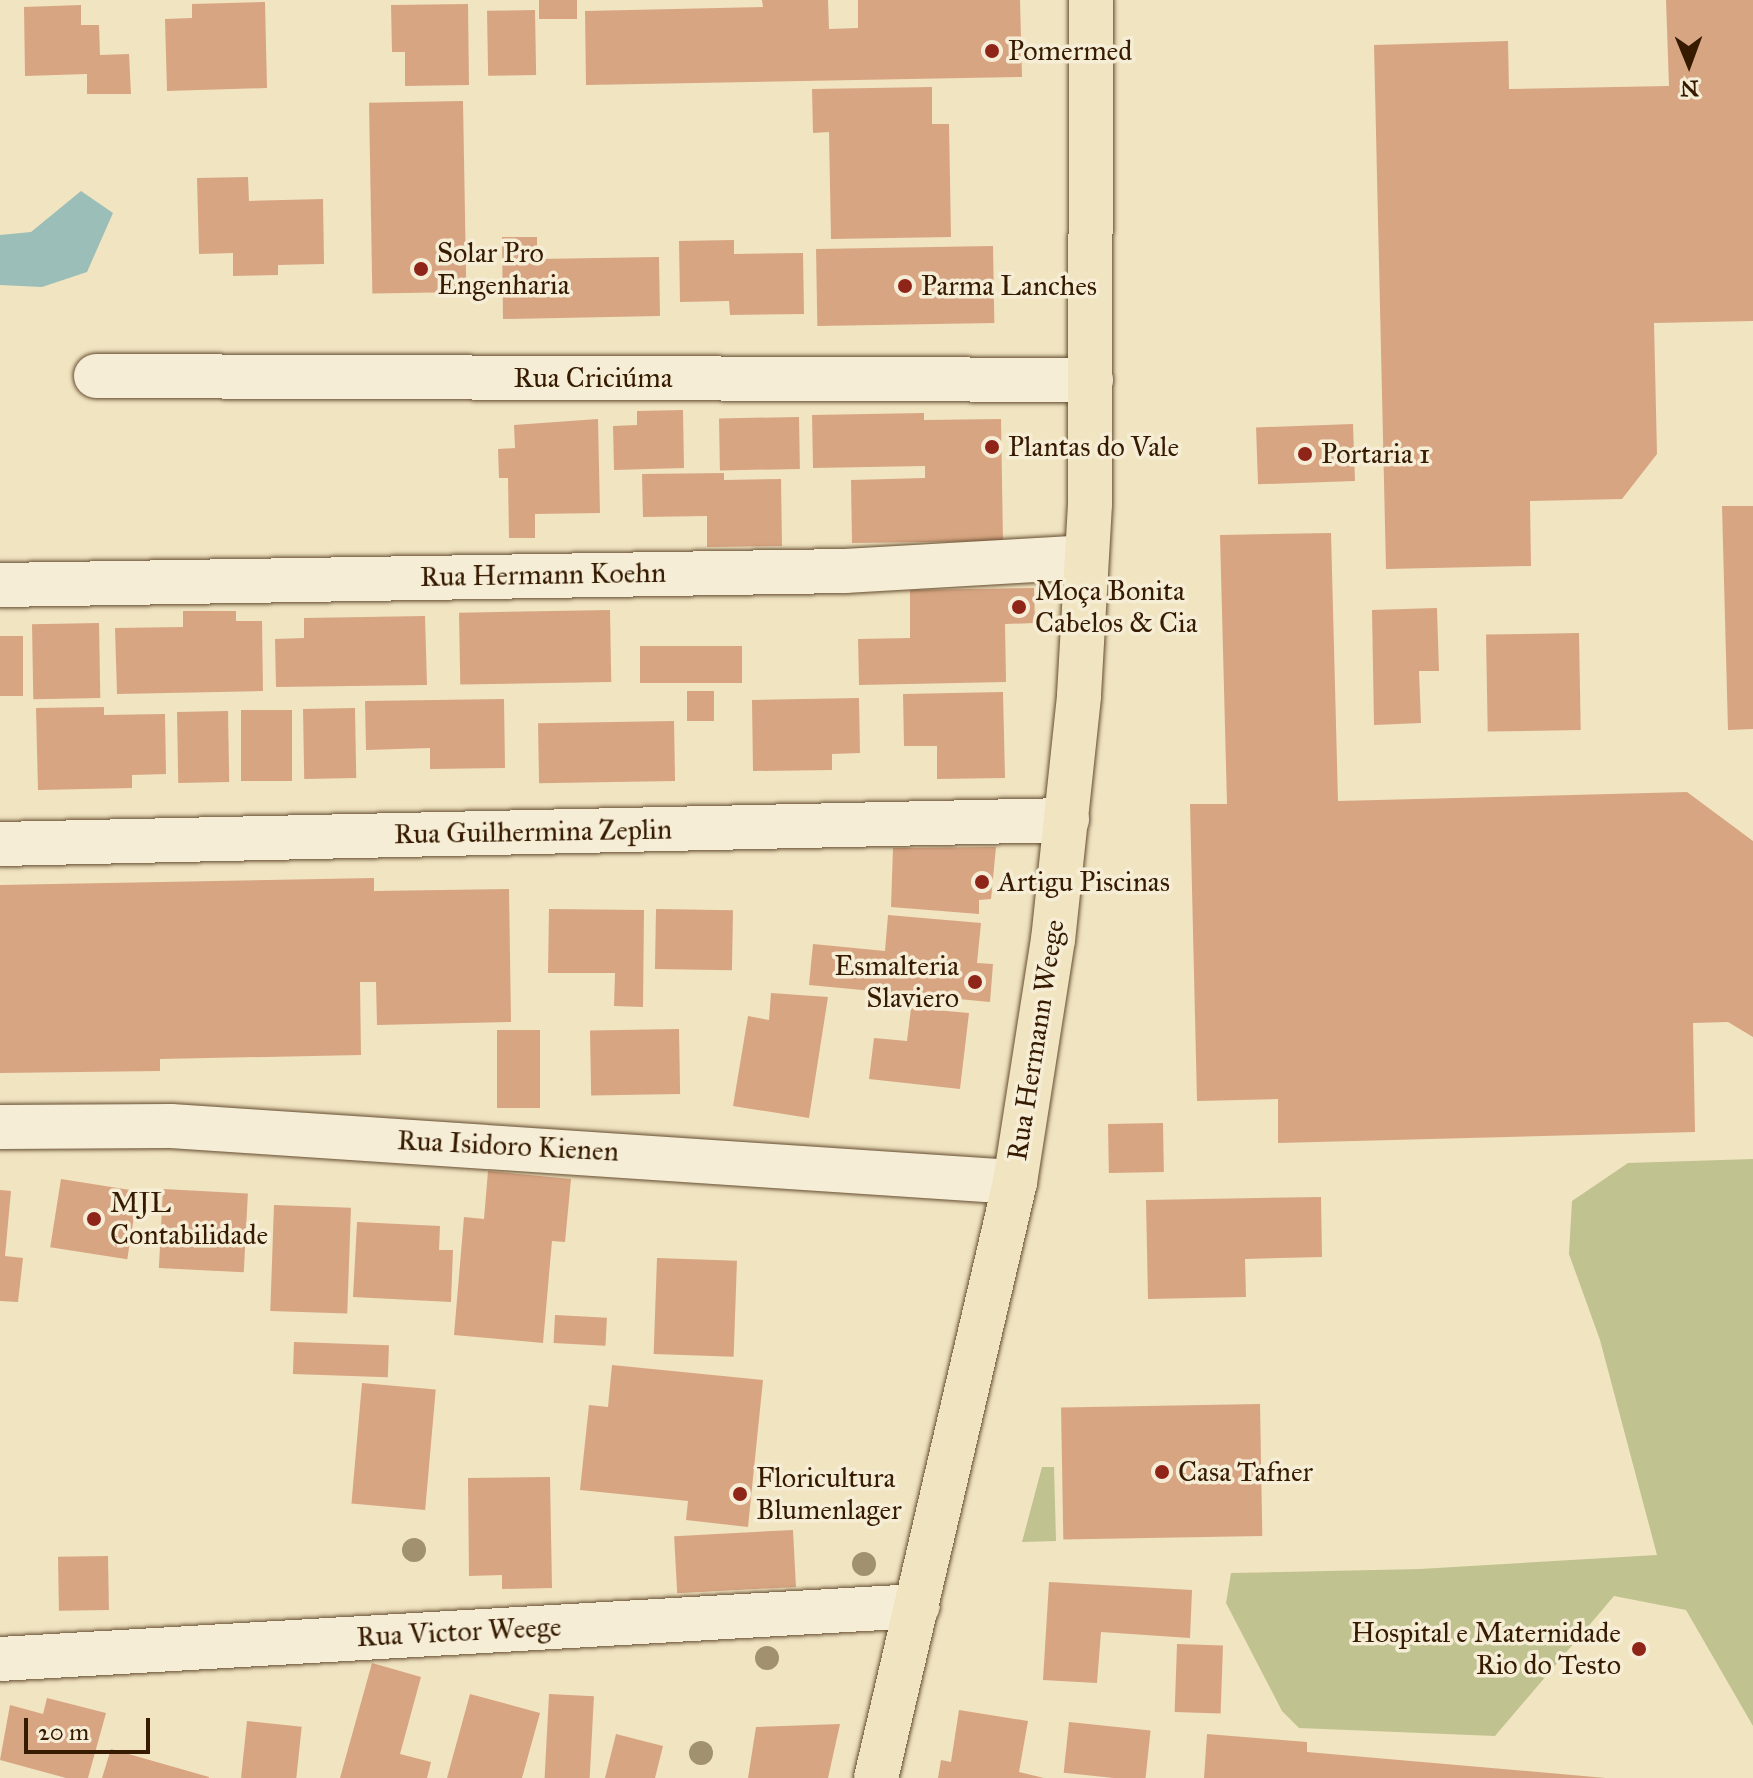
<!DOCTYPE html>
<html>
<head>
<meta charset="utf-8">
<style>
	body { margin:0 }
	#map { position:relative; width:1753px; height:1778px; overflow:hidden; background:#f1e4c1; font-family:"IM FELL Great Primer",serif }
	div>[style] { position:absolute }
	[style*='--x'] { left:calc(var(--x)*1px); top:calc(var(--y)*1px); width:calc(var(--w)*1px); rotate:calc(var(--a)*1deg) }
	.green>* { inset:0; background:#c0c28f }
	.water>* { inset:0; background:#9cbeb8 }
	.building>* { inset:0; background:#d8a582; transform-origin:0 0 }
	.roads { filter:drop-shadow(0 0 2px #654d30) drop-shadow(0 0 2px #654d30) }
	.minor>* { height:44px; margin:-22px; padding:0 22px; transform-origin:22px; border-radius:22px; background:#f6edd7 }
	.major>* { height:44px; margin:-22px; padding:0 22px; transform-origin:22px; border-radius:22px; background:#f1e4c1 }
	.trees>* { width:24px; height:24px; margin:-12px; border-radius:50%; background:#a1916e }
	.dots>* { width:22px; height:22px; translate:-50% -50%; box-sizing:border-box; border:4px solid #f6edd7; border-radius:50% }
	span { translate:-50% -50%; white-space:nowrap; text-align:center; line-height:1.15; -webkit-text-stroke:7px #f6edd7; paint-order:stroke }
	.poi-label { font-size:28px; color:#361b00 }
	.left { translate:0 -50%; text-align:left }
	.right { translate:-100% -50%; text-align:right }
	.street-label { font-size:28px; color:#361b00 }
	.north { position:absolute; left:1649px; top:24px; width:80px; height:80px; -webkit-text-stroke:6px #f6edd7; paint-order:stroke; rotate:179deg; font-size:22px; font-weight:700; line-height:32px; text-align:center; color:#361b00 }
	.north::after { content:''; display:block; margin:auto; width:28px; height:36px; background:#361b00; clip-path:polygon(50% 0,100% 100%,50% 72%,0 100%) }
	.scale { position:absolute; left:24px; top:1718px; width:126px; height:36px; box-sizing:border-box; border:4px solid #361b00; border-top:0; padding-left:10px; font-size:24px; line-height:28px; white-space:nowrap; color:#361b00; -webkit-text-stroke:6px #f6edd7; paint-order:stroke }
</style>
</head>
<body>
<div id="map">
	<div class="green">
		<div style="clip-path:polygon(1753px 1159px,1753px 1726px,1686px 1610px,1614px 1596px,1495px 1736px,1299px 1728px,1282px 1711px,1226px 1603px,1231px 1573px,1420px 1569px,1657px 1555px,1600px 1340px,1569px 1254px,1572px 1201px,1628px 1163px)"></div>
		<div style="clip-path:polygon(1042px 1467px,1054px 1467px,1056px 1541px,1022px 1542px)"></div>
	</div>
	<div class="water">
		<div style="clip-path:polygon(81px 191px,113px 213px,87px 272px,42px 287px,0 285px,0 235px,31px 232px)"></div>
	</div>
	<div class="building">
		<div style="left:539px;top:0;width:38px;height:19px"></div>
		<div style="clip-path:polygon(762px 0,828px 0,829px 29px,858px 28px,858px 0,1020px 0,1022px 77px,586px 85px,585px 11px,763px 7px)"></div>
		<div style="clip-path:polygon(1666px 0,1753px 0,1753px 321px,1654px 323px,1657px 454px,1622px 499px,1530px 501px,1531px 566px,1386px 569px,1374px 45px,1508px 41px,1509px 89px,1669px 86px)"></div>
		<div style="clip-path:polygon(265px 2px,267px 88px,167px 91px,165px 19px,192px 18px,192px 4px)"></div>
		<div style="clip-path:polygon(468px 4px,469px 85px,405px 86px,405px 52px,392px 52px,391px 5px)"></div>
		<div style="clip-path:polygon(81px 5px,81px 25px,99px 25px,100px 55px,129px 54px,131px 94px,87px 94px,87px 74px,25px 76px,24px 7px)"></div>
		<div style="left:535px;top:10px;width:65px;height:48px;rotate:89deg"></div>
		<div style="clip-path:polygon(932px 87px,932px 124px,949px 124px,951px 237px,831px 239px,829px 132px,813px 133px,812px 89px)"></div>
		<div style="left:463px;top:101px;width:191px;height:94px;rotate:89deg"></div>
		<div style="clip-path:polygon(248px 177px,249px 201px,323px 199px,324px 264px,278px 265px,278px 275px,233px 276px,233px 253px,199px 254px,197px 178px)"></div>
		<div style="clip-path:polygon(502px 237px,537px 237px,537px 259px,659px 257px,660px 316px,503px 319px)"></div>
		<div style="clip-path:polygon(734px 240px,734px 254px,803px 253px,804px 314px,730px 315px,729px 301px,680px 302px,679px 241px)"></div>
		<div style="left:993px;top:246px;width:77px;height:177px;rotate:89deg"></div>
		<div style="clip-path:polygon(683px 410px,684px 468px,614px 470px,613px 426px,637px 425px,637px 411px)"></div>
		<div style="clip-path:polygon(924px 413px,924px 420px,1001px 419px,1003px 541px,852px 543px,851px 480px,925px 478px,925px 466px,813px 468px,812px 415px)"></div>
		<div style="left:799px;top:417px;width:52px;height:80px;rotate:89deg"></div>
		<div style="clip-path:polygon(598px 419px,600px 513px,535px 514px,535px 538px,509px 538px,508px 478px,499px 478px,498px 449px,515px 448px,514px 425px)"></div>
		<div style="left:1353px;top:424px;width:57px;height:97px;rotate:88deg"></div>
		<div style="clip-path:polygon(724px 473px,724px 480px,781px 479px,782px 546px,707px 547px,707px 516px,643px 517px,642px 474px)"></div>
		<div style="clip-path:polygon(1722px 506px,1753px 506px,1753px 729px,1728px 730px)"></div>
		<div style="clip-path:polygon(1331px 533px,1338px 801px,1687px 792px,1753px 841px,1753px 1037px,1728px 1022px,1693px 1023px,1695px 1132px,1278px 1143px,1278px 1099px,1197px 1101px,1190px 804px,1227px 804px,1220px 535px)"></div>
		<div style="clip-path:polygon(1034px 588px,1035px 623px,1005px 624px,1006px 682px,859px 685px,858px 639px,910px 638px,910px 590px)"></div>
		<div style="clip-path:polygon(1437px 608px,1439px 671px,1419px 671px,1421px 723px,1374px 725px,1372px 610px)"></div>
		<div style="left:610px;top:610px;width:72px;height:151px;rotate:89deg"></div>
		<div style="clip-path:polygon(183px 611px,236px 611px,236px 621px,262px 621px,263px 691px,117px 694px,115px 628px,183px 627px)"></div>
		<div style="clip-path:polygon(425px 616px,427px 685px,276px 687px,275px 639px,304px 638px,304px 618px)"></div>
		<div style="left:99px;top:623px;width:75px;height:67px;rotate:89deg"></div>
		<div style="left:1579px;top:633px;width:97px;height:93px;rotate:89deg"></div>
		<div style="left:0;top:636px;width:23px;height:60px"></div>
		<div style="left:742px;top:646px;width:37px;height:102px;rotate:90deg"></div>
		<div style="left:687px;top:691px;width:27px;height:30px"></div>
		<div style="clip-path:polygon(1003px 692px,1005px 778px,937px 779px,937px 746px,904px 746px,903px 694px)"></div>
		<div style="clip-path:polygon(859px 698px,860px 753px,832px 754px,832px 770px,753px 771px,752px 700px)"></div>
		<div style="clip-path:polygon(504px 699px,505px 768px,430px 769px,430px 748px,366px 750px,365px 701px)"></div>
		<div style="clip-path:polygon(104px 707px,104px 715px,165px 714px,166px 774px,132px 775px,132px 788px,38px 790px,36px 708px)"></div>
		<div style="left:355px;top:708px;width:70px;height:52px;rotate:89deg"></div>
		<div style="left:241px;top:710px;width:51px;height:71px"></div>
		<div style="left:228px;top:711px;width:71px;height:51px;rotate:89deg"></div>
		<div style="left:674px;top:721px;width:60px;height:136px;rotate:89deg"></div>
		<div style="clip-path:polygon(996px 847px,991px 899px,979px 900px,979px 914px,891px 907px,893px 848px)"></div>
		<div style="clip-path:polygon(374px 878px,374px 891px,509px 889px,511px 1022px,377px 1025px,376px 982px,360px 982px,361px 1055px,160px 1059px,160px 1071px,0 1073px,0 885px)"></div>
		<div style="clip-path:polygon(549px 909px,644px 910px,643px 1007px,614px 1006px,615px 973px,548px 973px)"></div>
		<div style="left:656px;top:909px;width:77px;height:60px;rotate:1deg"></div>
		<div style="clip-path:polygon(888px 915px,981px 923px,977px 963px,993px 964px,990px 1002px,809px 985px,813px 944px,885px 951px)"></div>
		<div style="clip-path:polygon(771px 993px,828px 997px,809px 1118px,733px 1106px,748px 1016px,769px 1020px)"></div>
		<div style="clip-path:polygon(911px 1008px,969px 1013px,960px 1089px,869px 1079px,874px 1038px,907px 1041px)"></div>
		<div style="left:679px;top:1029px;width:65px;height:89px;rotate:89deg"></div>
		<div style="left:497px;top:1030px;width:43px;height:78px"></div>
		<div style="left:1163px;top:1123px;width:49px;height:55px;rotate:89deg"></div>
		<div style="clip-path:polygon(488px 1171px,571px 1179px,565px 1242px,552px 1241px,543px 1343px,454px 1335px,464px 1217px,484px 1219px)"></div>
		<div style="left:61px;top:1179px;width:78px;height:69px;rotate:9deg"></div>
		<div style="left:163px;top:1189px;width:85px;height:79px;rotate:3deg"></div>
		<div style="clip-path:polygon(0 1190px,11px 1191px,5px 1256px,23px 1258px,18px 1302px,0 1301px)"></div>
		<div style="clip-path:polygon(1321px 1197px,1322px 1257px,1245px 1259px,1246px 1297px,1148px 1299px,1146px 1200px)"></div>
		<div style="left:274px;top:1205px;width:77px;height:106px;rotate:2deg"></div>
		<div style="clip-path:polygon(357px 1222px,440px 1226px,439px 1250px,453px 1250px,451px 1302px,353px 1297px)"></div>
		<div style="left:657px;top:1258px;width:80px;height:96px;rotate:2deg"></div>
		<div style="left:555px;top:1315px;width:52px;height:28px;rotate:3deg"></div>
		<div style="left:294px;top:1342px;width:95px;height:32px;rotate:2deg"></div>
		<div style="clip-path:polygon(612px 1365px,763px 1380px,748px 1527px,686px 1520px,688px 1501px,580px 1490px,589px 1405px,608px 1407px)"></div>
		<div style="left:362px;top:1383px;width:74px;height:121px;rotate:5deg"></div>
		<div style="left:1260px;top:1404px;width:132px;height:199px;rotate:89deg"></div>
		<div style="clip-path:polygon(550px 1477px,552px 1588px,502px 1589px,502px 1575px,469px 1576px,468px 1478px)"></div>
		<div style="left:793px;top:1530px;width:57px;height:119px;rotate:87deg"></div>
		<div style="left:108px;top:1556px;width:54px;height:50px;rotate:89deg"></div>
		<div style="clip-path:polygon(1049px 1582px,1192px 1590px,1190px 1638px,1101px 1632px,1097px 1683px,1043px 1680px)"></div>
		<div style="left:1177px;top:1644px;width:46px;height:68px;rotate:2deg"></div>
		<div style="clip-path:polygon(372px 1663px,421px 1677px,400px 1754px,431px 1762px,427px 1778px,340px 1778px)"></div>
		<div style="clip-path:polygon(470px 1694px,540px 1713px,522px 1778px,447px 1778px)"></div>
		<div style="left:549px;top:1694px;width:45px;height:84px;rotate:3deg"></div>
		<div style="clip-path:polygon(47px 1698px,106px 1713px,88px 1778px,66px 1778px,0 1760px,10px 1705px,43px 1714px)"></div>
		<div style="clip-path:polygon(959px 1710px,1028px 1721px,1019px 1772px,1044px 1778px,938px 1778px,941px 1760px,951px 1762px)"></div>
		<div style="left:247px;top:1721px;width:55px;height:57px;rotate:6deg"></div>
		<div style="left:1069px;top:1722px;width:82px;height:51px;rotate:6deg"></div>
		<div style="clip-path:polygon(840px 1724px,828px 1778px,748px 1778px,756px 1727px)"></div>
		<div style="clip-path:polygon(616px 1734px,663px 1746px,655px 1778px,605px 1778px)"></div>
		<div style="clip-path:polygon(1207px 1734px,1307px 1742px,1307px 1752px,1606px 1778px,1204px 1778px)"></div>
		<div style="clip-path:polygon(111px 1749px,209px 1777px,209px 1778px,102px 1778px)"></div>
	</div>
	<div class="roads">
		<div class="minor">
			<div style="--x:96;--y:376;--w:995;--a:0.23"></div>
			<div style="--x:0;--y:585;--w:845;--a:-0.95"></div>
			<div style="--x:845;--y:571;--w:241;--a:-3.3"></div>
			<div style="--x:0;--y:844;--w:1067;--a:-1.29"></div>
			<div style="--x:0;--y:1127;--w:171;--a:-0.3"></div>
			<div style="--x:171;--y:1126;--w:846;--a:3.8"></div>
			<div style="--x:0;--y:1659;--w:919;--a:-3.31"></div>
		</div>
		<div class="major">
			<div style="--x:876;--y:1778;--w:612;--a:-76.87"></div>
			<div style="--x:1015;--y:1182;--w:245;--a:-81.1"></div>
			<div style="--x:1053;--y:940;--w:246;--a:-83.9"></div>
			<div style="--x:1079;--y:695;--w:192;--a:-86.7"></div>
			<div style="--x:1090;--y:503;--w:503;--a:-89.89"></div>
		</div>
	</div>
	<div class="trees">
		<div style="left:414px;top:1550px"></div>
		<div style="left:864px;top:1564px"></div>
		<div style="left:767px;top:1658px"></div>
		<div style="left:701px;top:1753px"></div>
	</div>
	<div class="dots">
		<div style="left:992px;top:51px;background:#8f2418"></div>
		<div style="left:421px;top:269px;background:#8f2418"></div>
		<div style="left:905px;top:286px;background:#8f2418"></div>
		<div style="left:992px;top:447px;background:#8f2418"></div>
		<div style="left:1305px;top:454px;background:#8f2418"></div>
		<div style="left:1019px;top:607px;background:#8f2418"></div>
		<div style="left:982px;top:882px;background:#8f2418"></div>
		<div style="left:975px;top:982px;background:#8f2418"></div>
		<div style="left:94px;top:1219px;background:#8f2418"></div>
		<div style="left:1162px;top:1472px;background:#8f2418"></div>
		<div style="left:740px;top:1494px;background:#8f2418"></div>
		<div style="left:1639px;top:1649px;background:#8f2418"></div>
	</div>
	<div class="poi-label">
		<span class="left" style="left:1008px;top:51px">Pomermed</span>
		<span class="left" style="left:437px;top:269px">Solar Pro<br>Engenharia</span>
		<span class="left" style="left:921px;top:286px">Parma Lanches</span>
		<span class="left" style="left:1008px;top:447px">Plantas do Vale</span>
		<span class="left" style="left:1321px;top:454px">Portaria 1</span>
		<span class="left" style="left:1035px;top:607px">Moça Bonita<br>Cabelos &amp; Cia</span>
		<span class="left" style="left:998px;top:882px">Artigu Piscinas</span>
		<span class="right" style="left:959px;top:982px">Esmalteria<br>Slaviero</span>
		<span class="left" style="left:110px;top:1219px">MJL<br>Contabilidade</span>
		<span class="left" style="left:1178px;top:1472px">Casa Tafner</span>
		<span class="left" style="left:756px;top:1494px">Floricultura<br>Blumenlager</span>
		<span class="right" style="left:1621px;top:1649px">Hospital e Maternidade<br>Rio do Testo</span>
	</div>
	<div class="street-label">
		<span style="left:593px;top:378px">Rua Criciúma</span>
		<span style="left:543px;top:575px;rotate:-1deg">Rua Hermann Koehn</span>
		<span style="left:533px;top:832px;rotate:-1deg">Rua Guilhermina Zeplin</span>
		<span style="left:1036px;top:1040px;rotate:-81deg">Rua Hermann Weege</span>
		<span style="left:508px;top:1146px;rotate:3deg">Rua Isidoro Kienen</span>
		<span style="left:459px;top:1632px;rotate:-3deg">Rua Victor Weege</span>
	</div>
	<div class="north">N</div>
	<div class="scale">20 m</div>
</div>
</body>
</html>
